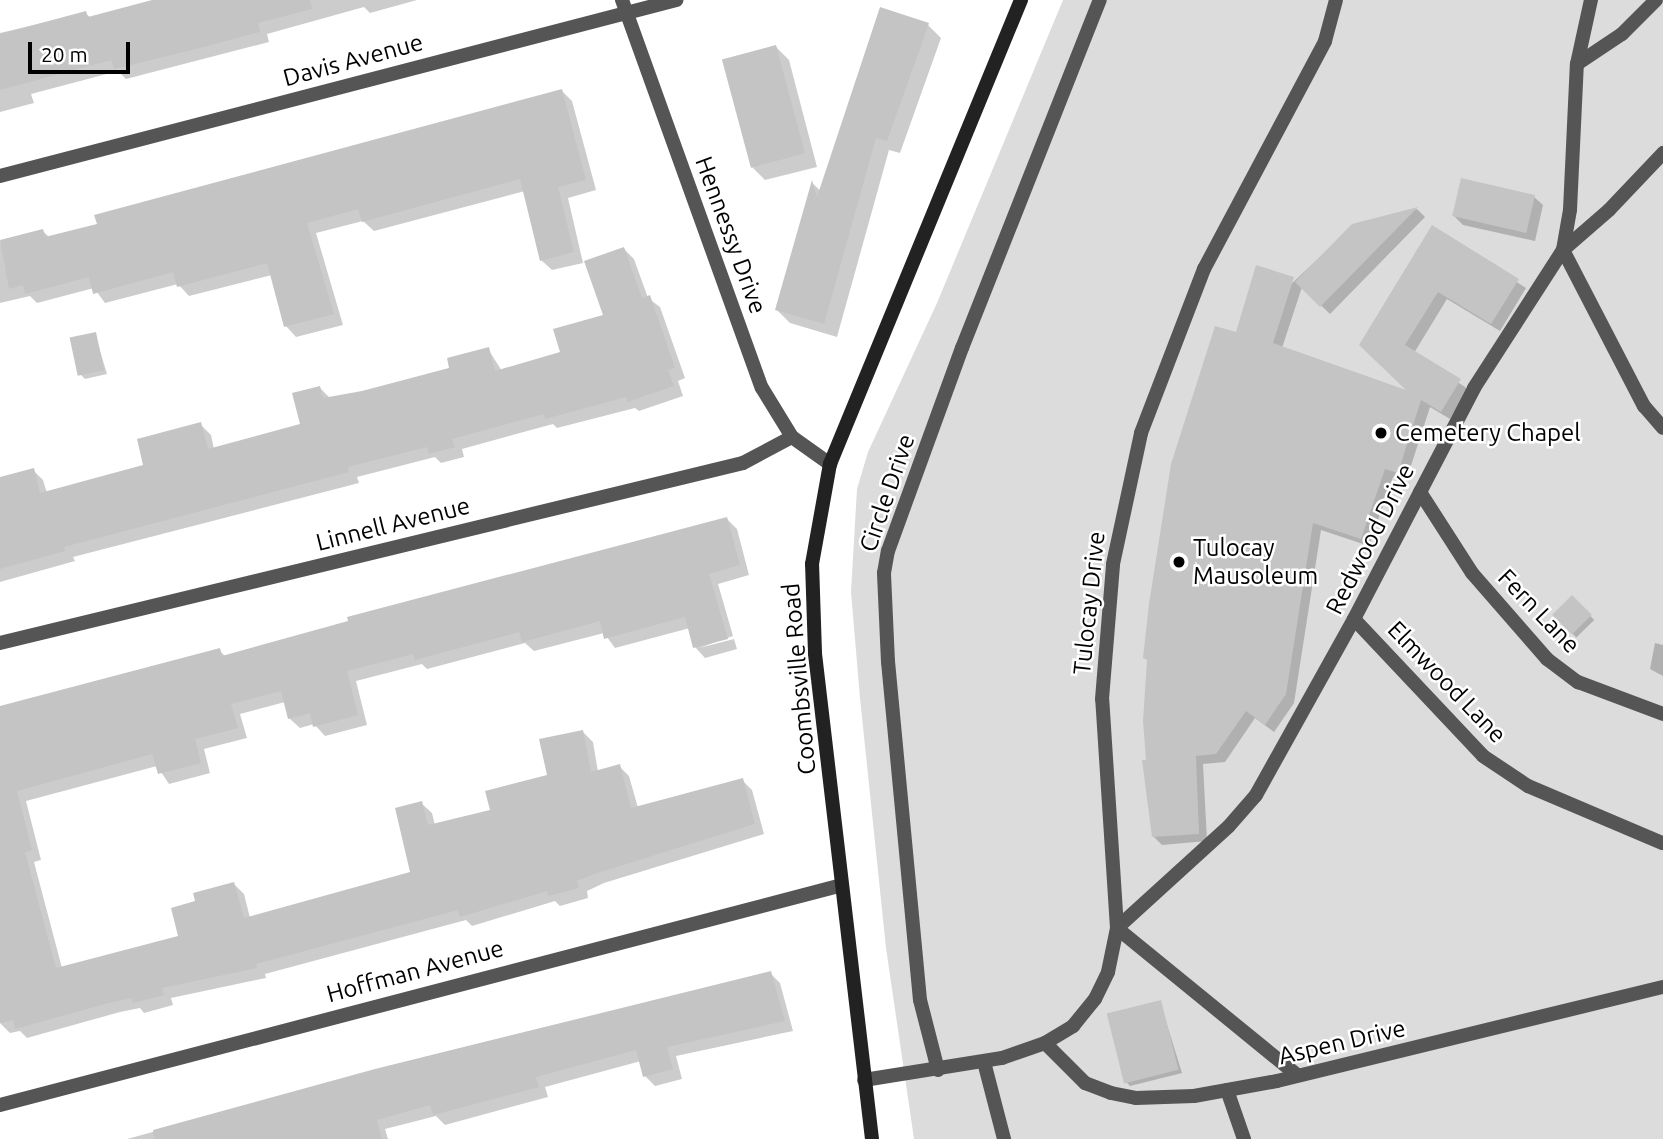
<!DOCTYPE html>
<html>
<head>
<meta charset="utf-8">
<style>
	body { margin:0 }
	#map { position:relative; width:1663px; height:1139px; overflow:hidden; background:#fff; font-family:Ubuntu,sans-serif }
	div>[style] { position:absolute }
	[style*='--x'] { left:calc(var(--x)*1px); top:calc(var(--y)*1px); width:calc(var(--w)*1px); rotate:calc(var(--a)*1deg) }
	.green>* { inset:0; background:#dcdcdc }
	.shadow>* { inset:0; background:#0003; transform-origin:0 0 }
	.building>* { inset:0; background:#c4c4c4; transform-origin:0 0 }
	.lane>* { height:14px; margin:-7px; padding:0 7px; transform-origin:7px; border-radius:7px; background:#555 }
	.street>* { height:14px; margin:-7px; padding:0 7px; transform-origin:7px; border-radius:7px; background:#555 }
	.secondary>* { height:14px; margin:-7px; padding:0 7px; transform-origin:7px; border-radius:7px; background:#222 }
	.dots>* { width:19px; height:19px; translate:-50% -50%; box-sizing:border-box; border:4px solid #fff; border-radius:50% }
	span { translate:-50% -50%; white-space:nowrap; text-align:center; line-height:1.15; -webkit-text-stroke:5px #fff; paint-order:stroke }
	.street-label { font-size:24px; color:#000 }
	.poi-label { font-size:24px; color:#000 }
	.left { translate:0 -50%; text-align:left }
	.scale { position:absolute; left:28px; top:42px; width:102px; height:32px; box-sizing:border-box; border:4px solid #000; border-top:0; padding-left:9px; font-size:21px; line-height:24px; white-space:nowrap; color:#000; -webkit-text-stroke:5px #fff; paint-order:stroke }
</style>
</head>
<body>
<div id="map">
	<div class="green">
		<div style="clip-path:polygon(1063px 0,1663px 0,1663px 1139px,914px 1139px,886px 948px,860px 698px,851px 592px,857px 489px,868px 452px,937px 303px)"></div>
	</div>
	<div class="shadow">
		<div style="clip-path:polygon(159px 0,417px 0,370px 13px,364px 7px,267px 34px,269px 42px,126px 79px,118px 71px,31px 94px,34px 103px,0 112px,0 33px,85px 13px,91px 18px)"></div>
		<div style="clip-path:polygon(928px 25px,941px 38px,900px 153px,889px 150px,837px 337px,790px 323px,777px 310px,813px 184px,821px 191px)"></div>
		<div style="clip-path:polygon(776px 47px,789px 60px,817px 167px,765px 180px,752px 167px)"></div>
		<div style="clip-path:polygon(562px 91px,572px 101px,596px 190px,568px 198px,583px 263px,552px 270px,541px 260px,525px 191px,374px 231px,363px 221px,316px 233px,343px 325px,296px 337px,286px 326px,272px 275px,189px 296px,178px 284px,105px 303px,94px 288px,37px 303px,30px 296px,0 303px,0 242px,43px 231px,50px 238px)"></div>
		<div style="clip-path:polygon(1534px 197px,1543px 205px,1535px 241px,1463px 225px,1454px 216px)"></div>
		<div style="clip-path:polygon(1417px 209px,1425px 217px,1330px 314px,1302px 287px,1282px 348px,1412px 394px,1362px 344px,1433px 228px,1526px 288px,1500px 331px,1447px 299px,1414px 353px,1468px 389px,1450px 419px,1430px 407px,1406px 481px,1393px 477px,1369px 546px,1321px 530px,1294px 703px,1274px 732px,1255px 718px,1225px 762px,1203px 764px,1207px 841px,1162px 845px,1154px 837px,1148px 762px,1237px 335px,1353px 226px)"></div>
		<div style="clip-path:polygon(624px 249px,634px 259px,648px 298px,660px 307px,685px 378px,678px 381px,683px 396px,639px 411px,635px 408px,557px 428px,553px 424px,462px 449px,464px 457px,441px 463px,435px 457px,357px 477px,359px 483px,73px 557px,75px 561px,0 582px,0 479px,33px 470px,43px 480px,47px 493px,146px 466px,200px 424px,211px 435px,214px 449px,302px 425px,320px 388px,331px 399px,451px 370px,488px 349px,502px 371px,562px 353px,605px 317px)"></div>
		<div style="clip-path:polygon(95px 334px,107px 374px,85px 379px,81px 375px)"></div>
		<div style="clip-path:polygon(727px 519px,737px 529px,749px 575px,718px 584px,733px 636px,699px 648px,734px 639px,737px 649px,705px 658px,695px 647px,690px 628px,615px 648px,604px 633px,534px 651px,525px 643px,427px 669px,422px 664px,356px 681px,367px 725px,325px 736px,314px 724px,300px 728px,289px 718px,285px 702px,240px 714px,247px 738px,204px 749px,210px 773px,169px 784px,157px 766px,26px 801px,41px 860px,34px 862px,62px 968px,180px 937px,197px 902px,234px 884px,244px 894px,250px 918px,412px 873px,421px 803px,432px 813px,435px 825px,492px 811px,549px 776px,583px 732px,593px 742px,598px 772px,619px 766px,629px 776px,638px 808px,742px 780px,752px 790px,764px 834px,604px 883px,587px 891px,588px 898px,560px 906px,555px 901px,472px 926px,466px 920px,265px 974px,266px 978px,171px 998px,173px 1005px,144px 1013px,140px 1008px,120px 1012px,27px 1038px,20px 1031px,10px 1033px,0 1023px,0 708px,219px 650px,226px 657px)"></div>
		<div style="left:1572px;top:597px;width:32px;height:25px;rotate:46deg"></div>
		<div style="clip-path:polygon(1655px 643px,1663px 645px,1663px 676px,1650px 669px)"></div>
		<div style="clip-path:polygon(770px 973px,780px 983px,793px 1031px,676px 1056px,682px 1079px,655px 1086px,645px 1076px,641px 1061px,545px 1087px,548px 1097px,445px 1125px,436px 1116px,385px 1129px,388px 1139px,127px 1139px,441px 1053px)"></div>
		<div style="clip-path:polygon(1160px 1002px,1182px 1073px,1130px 1086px,1126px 1082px)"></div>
	</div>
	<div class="building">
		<div style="clip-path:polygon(152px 0,310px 0,312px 9px,258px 23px,260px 32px,192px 50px,114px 69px,111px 60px,0 90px,0 34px,86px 11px,88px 17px)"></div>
		<div style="clip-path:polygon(880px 7px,929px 23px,887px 141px,876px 138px,824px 324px,775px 310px,812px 180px,817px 197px)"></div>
		<div style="left:776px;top:45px;width:112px;height:56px;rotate:75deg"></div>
		<div style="clip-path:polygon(562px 89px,586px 180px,558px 187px,574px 252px,540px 261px,520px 179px,362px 222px,358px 209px,307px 223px,334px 314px,284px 327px,267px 263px,177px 287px,173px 272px,93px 294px,89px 277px,25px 294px,23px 285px,9px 289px,0 240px,43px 229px,45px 237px,97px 224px,94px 215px)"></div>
		<div style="left:1461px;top:178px;width:76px;height:39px;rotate:13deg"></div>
		<div style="clip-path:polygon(1418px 207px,1320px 307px,1295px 282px,1352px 224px)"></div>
		<div style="clip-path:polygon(1432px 225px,1519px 279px,1491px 324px,1438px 292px,1405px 345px,1461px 379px,1441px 412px,1421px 400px,1398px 473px,1385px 469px,1361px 539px,1313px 523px,1286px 694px,1265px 725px,1246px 711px,1216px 754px,1196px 756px,1199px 834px,1152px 837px,1142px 760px,1146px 760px,1143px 721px,1147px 660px,1143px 658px,1149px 604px,1171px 464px,1215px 326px,1236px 332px,1256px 265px,1294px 277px,1273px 343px,1406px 390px,1359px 345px)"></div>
		<div style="clip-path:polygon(624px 247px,642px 298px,650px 295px,675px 368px,668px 370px,674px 386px,627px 402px,626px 397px,545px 419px,544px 414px,452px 439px,455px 447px,429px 454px,427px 447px,348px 467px,349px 472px,64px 547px,65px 551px,0 569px,0 477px,34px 468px,40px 493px,143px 465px,137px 439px,201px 422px,208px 449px,300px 424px,292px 393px,320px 386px,323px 398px,362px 391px,449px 368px,447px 358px,489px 347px,495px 371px,560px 352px,553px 329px,603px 315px,584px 261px)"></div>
		<div style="left:96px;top:332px;width:39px;height:27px;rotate:78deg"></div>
		<div style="clip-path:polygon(727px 517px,740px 565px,709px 574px,728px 639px,693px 648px,685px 617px,604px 639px,600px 621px,522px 642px,519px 632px,415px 660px,413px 654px,347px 671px,358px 715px,313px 727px,310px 713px,288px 719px,281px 691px,231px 704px,238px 728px,195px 739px,201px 763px,158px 774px,152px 754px,17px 791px,32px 850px,25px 852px,56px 968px,178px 936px,171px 908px,195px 901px,193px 893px,234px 882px,244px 918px,410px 872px,395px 808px,422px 801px,428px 825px,490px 810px,485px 791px,547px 775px,539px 739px,583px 730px,591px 772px,620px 764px,631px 808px,743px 778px,755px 824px,594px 874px,577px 881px,579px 888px,548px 896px,547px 891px,460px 917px,458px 910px,256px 964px,257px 968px,162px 988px,164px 995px,133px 1003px,131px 998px,109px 1003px,15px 1029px,13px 1020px,0 1023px,0 706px,220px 648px,222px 656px,348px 621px,347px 617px)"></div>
		<div style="left:1572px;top:595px;width:28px;height:28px;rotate:45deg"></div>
		<div style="clip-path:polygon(771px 971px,785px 1021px,667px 1047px,673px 1069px,643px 1077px,636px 1050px,536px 1077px,539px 1087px,433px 1115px,430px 1105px,377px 1120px,382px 1139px,154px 1139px,153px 1130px,375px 1069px)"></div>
		<div style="left:1161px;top:1000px;width:72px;height:56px;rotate:76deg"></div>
	</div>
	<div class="lane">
		<div style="--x:1577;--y:64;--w:54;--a:-33.7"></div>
		<div style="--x:1622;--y:34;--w:48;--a:-45"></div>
		<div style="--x:1563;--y:250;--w:176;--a:62.6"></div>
		<div style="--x:1644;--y:406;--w:29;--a:49"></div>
		<div style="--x:1563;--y:250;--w:61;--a:-41"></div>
		<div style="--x:1609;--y:210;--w:79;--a:-46.5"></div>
		<div style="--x:1420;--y:492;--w:96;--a:57.3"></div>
		<div style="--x:1472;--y:573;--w:114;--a:48.9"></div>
		<div style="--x:1547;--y:659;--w:39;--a:37"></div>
		<div style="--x:1578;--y:682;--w:91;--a:20.6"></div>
		<div style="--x:1354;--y:619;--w:188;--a:46.7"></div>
		<div style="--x:1483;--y:756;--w:54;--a:33.7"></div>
		<div style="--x:1528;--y:786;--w:146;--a:23"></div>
		<div style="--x:1045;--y:1043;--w:57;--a:45"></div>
		<div style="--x:1085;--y:1083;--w:28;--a:21"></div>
		<div style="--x:1111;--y:1093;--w:25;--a:11"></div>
		<div style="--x:1136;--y:1098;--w:58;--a:-2"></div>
		<div style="--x:1194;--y:1096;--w:84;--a:-10.2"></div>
		<div style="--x:1277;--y:1081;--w:397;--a:-13.7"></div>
		<div style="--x:984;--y:1062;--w:80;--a:75.4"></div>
		<div style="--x:938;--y:1070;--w:72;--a:-104.4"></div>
		<div style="--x:920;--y:1000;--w:340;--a:-95.4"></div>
		<div style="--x:888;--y:662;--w:89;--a:-92.6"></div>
		<div style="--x:884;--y:573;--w:22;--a:-80"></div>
		<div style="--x:888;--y:551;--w:216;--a:-70"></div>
		<div style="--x:962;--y:348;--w:374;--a:-68.4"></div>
		<div style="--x:1297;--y:1075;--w:232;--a:-140.8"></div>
		<div style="--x:1117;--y:928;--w:151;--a:-42.3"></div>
		<div style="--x:1229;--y:826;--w:41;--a:-48.9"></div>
		<div style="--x:1256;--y:795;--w:201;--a:-60.9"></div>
		<div style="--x:1354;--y:619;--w:260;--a:-62.5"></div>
		<div style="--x:1474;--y:388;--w:164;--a:-57.2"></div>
		<div style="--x:1563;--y:250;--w:41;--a:-80.1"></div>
		<div style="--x:1570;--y:210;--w:146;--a:-87.3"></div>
		<div style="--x:1577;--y:64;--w:66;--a:-77.7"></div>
		<div style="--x:864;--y:1080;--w:140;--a:-9.1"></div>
		<div style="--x:1002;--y:1058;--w:46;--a:-19.2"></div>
		<div style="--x:1045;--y:1043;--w:33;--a:-31"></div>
		<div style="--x:1073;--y:1026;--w:35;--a:-51"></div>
		<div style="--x:1095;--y:999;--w:30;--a:-64"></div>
		<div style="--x:1108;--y:972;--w:45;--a:-78.4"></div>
		<div style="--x:1117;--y:928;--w:229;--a:-93.7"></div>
		<div style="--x:1102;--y:699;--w:135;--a:-85.3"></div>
		<div style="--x:1113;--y:564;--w:134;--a:-77.9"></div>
		<div style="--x:1141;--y:433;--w:176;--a:-69"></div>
		<div style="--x:1204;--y:269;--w:258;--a:-62"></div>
		<div style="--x:1325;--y:41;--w:42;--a:-75"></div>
		<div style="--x:1227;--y:1090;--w:52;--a:70.9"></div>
	</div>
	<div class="street">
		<div style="--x:622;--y:0;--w:412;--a:70.2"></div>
		<div style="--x:762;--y:388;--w:57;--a:58.5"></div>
		<div style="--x:792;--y:437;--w:47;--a:35.4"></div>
		<div style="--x:0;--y:176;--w:699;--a:-14.59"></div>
		<div style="--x:0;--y:643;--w:764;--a:-13.62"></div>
		<div style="--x:743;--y:463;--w:55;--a:-28"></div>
		<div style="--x:0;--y:1105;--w:870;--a:-14.64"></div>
	</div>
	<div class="secondary">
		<div style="--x:872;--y:1139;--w:489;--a:-96.7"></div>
		<div style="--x:815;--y:653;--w:89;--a:-91.9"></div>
		<div style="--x:812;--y:564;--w:102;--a:-79.8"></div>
		<div style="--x:830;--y:464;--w:502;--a:-67.63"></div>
	</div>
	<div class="dots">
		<div style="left:1381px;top:433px;background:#000"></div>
		<div style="left:1179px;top:562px;background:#000"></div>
	</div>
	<div class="street-label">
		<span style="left:353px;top:60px;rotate:-15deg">Davis Avenue</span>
		<span style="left:731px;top:235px;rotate:70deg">Hennessy Drive</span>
		<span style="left:887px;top:493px;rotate:-71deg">Circle Drive</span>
		<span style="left:393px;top:524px;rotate:-14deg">Linnell Avenue</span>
		<span style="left:1370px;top:539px;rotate:-63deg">Redwood Drive</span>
		<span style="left:1089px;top:603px;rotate:-84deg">Tulocay Drive</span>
		<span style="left:1539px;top:611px;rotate:46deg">Fern Lane</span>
		<span style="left:799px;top:679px;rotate:-95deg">Coombsville Road</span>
		<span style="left:1447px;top:682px;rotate:46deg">Elmwood Lane</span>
		<span style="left:415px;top:971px;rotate:-15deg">Hoffman Avenue</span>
		<span style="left:1342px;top:1042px;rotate:-13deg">Aspen Drive</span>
	</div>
	<div class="poi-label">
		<span class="left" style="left:1395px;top:433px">Cemetery Chapel</span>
		<span class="left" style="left:1193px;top:562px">Tulocay<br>Mausoleum</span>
	</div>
	<div class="scale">20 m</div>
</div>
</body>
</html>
